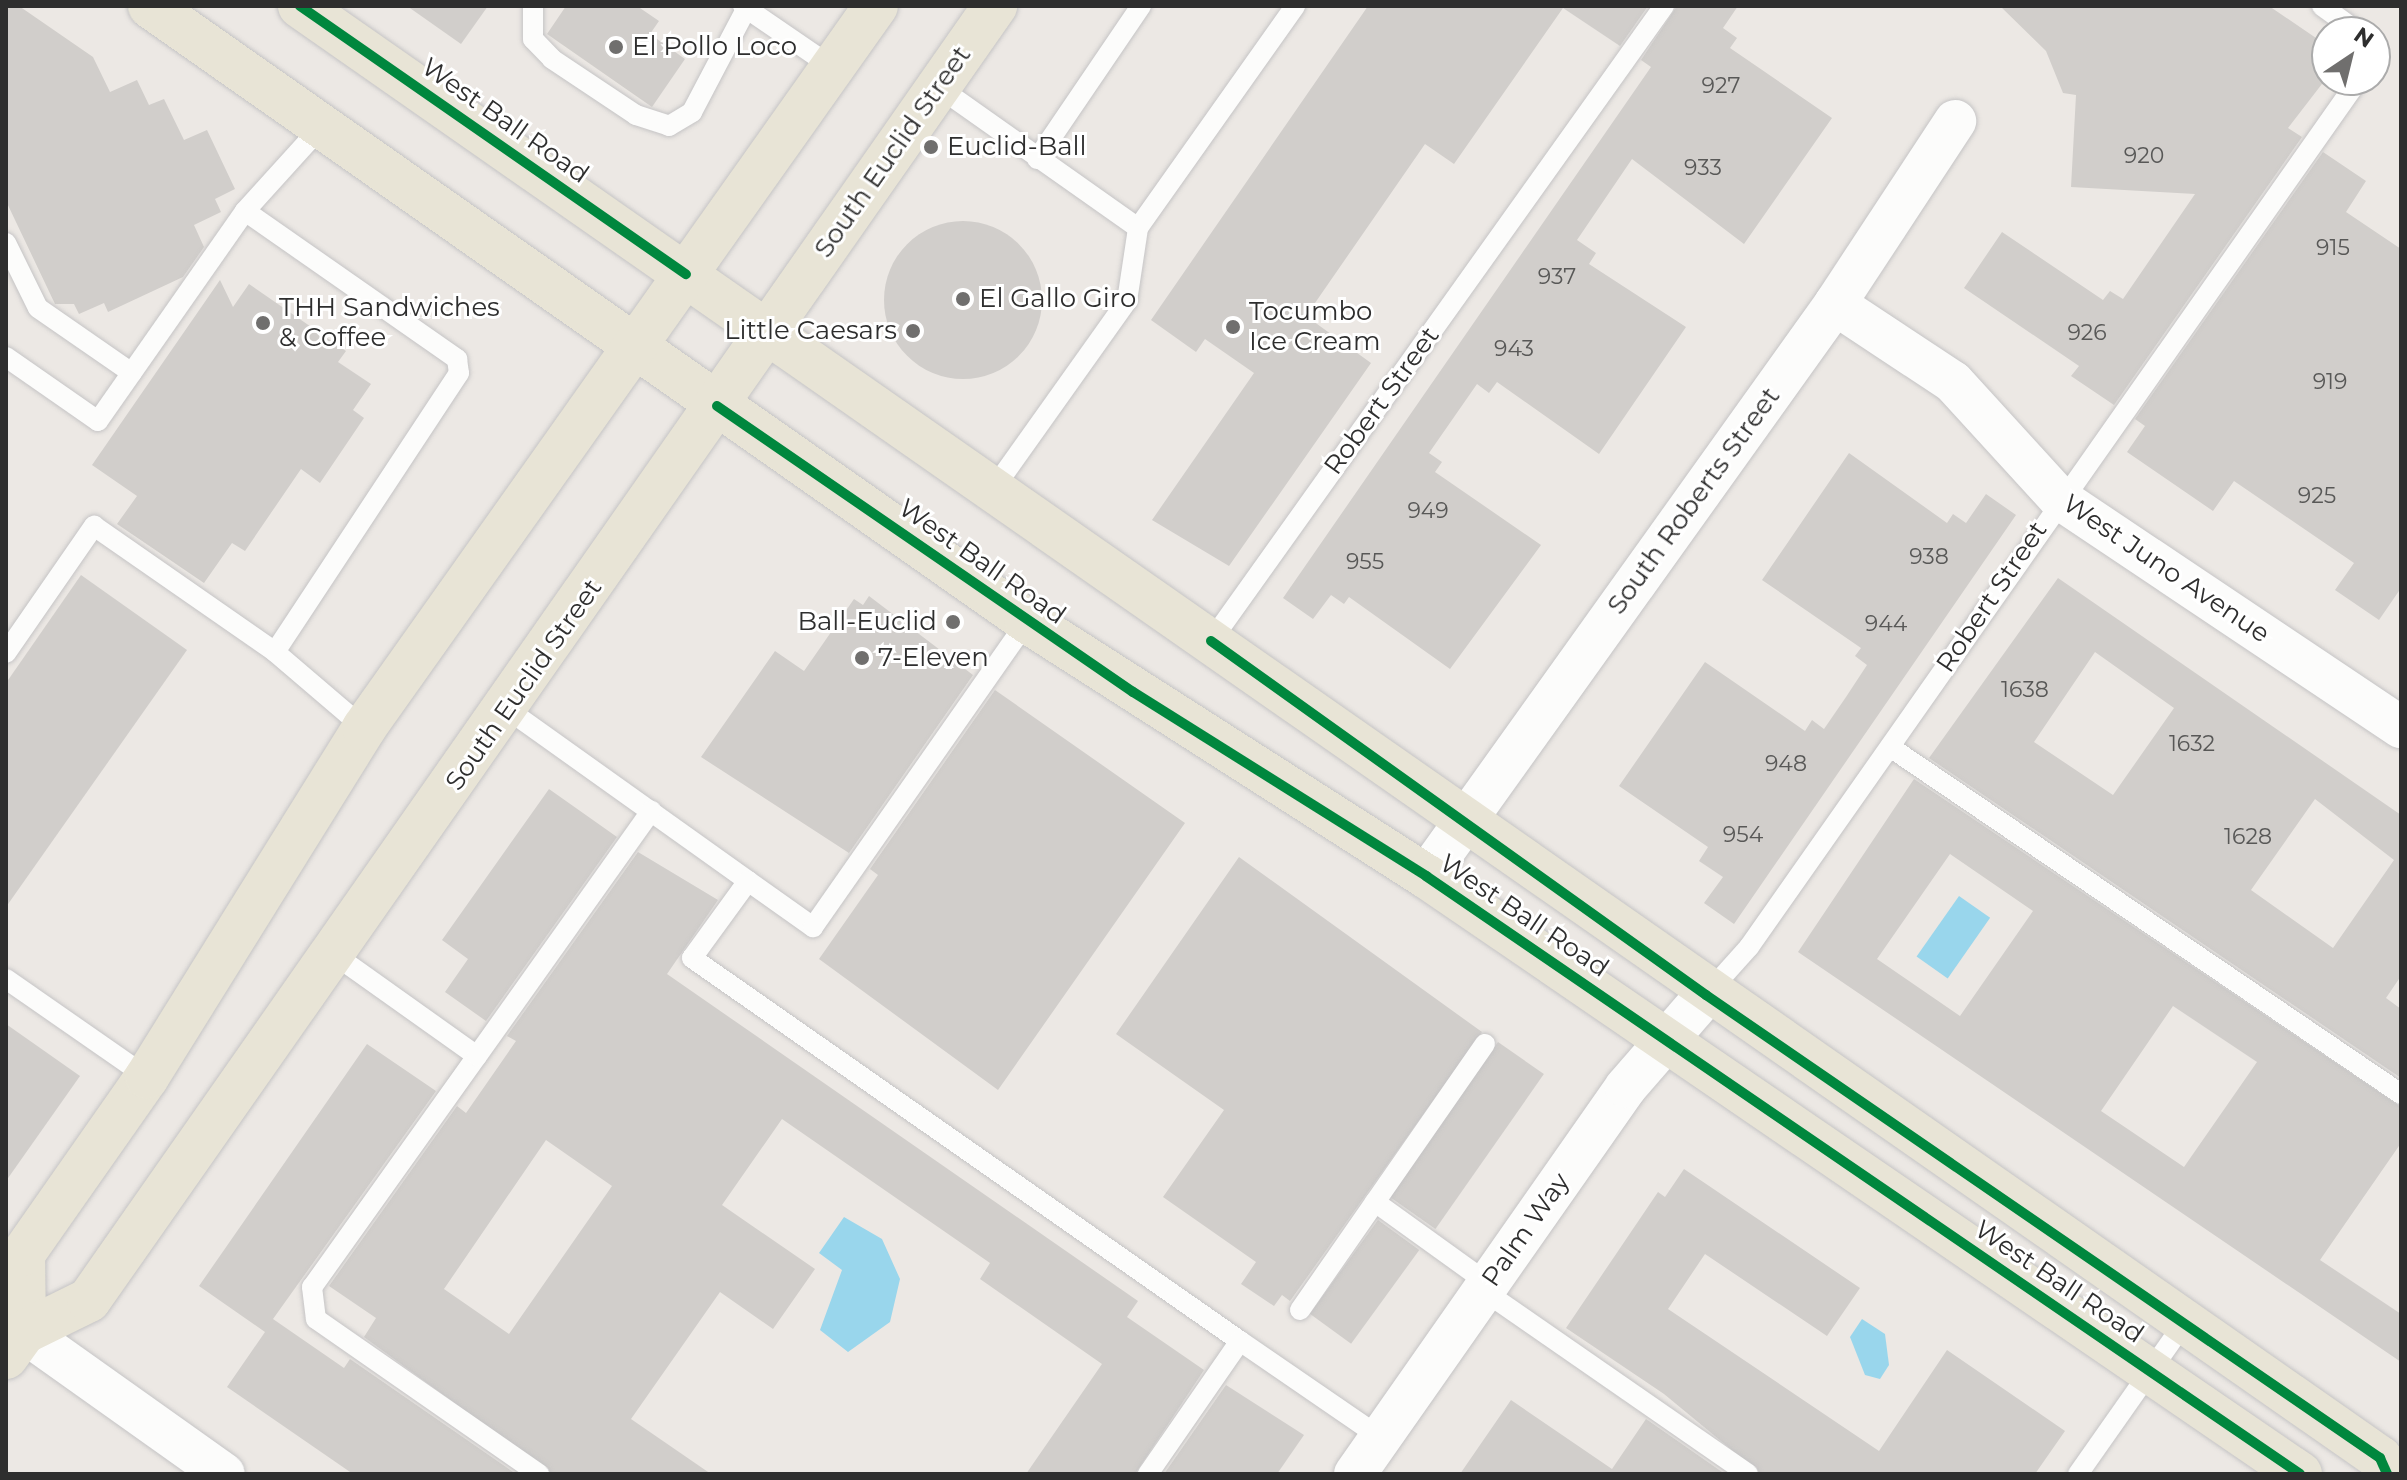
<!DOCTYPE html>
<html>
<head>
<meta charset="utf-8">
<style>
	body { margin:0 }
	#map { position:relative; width:2407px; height:1480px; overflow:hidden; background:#ece8e4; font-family:Montserrat,sans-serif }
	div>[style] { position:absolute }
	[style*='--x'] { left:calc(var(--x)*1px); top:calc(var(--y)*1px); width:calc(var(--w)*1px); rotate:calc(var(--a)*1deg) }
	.water>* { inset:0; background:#99d6ec; transform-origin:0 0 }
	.building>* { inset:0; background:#d1cecb; transform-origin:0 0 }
	.round { border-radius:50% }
	.roads { filter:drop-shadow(0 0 2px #c5c4c5) drop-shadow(0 0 2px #c5c4c5) }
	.lane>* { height:20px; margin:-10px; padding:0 10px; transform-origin:10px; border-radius:10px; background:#fcfcfb }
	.street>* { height:42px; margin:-21px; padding:0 21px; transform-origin:21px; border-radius:21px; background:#fcfcfb }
	.primary>* { height:44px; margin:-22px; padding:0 22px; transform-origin:22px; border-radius:22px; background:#e8e4d6 }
	.cycleway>* { height:10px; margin:-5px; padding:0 5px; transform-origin:5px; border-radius:5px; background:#00873e }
	.dots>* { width:22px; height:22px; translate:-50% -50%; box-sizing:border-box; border:4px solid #fff; border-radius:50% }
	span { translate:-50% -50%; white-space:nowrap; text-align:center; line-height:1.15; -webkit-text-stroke:6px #fff; paint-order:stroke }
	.number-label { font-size:22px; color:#585857 }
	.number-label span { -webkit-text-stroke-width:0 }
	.poi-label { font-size:26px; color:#2e2e2e }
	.left { translate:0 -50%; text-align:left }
	.right { translate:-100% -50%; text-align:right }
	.street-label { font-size:26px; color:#2e2e2e }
	.frame { position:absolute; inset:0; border:8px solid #2e2e2e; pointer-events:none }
	.north { position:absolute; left:2311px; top:16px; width:80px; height:80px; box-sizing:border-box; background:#fff; border:2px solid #ababab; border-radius:50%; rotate:35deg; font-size:22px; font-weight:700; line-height:32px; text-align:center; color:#2e2e2e }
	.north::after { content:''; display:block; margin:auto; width:28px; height:36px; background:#706f6e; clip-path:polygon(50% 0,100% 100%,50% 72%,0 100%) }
</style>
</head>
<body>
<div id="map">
	<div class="water">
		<div style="left:1959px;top:896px;width:38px;height:74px;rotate:35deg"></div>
		<div style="clip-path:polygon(844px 1217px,882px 1239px,900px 1279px,890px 1322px,848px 1352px,820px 1330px,842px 1270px,819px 1253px)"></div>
		<div style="clip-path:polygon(1862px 1319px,1885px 1334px,1889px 1365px,1880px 1379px,1865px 1375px,1850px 1337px)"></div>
	</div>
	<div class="building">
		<div style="clip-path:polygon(6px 6px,19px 6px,93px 57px,110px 92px,137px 80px,149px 105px,164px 99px,184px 140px,207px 130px,235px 189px,215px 199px,221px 212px,194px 225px,204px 247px,183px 277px,108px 312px,104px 303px,79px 314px,74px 304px,55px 304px,6px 201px)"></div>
		<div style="clip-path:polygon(407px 6px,488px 6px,461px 44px)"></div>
		<div style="clip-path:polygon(566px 6px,637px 6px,659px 21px,650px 34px,685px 59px,652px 107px,547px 34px)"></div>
		<div style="clip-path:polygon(1368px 6px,1648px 6px,1620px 46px,1563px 8px,1454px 164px,1425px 144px,1306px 316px,1371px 363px,1229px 566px,1152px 520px,1254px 373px,1205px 339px,1196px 352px,1151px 320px)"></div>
		<div style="clip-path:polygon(1677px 6px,1738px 6px,1723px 28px,1737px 38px,1730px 48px,1832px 118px,1744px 244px,1632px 159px,1577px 240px,1596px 253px,1589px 264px,1686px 327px,1599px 454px,1497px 382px,1489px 393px,1477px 384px,1429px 453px,1442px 462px,1435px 472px,1541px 545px,1450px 669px,1349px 597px,1344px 604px,1331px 595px,1313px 619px,1283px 598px,1651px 67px,1641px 60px)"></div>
		<div style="clip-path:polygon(2000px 6px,2269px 6px,2316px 38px,2325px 80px,2288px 128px,2302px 137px,2114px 405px,2071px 376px,2079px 366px,1964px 288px,2002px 232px,2103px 300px,2110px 291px,2123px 299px,2195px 194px,2071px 187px,2076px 95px,2063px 93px,2046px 51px)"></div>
		<div style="clip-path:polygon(2323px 152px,2366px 181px,2346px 212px,2401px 249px,2401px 588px,2379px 620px,2335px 590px,2354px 563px,2234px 481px,2213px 511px,2127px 452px,2145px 426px,2135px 419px)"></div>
		<div class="round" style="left:884px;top:221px;width:158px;height:158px"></div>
		<div style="clip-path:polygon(220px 280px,233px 307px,249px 284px,346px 351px,338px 362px,371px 384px,353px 410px,364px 418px,320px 483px,301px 469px,245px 551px,232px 543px,204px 583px,117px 524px,137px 496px,92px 465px)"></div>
		<div style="clip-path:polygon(1849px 453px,1947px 523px,1953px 514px,1966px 523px,1986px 494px,2016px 515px,1734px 924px,1704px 903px,1723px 877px,1699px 861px,1708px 847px,1619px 786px,1705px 662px,1805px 731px,1812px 720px,1824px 729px,1846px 697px,1867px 665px,1855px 656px,1861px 648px,1762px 580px)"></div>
		<div style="clip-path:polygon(81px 575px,187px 650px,6px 907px,6px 683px)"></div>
		<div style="clip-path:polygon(evenodd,2058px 578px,2401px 815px,2401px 976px,2386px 998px,2401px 1009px,2401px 1078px,1929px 758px,2058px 578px,2095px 652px,2174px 708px,2113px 795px,2034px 742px,2095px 652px,2058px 578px,2315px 799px,2394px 860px,2333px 948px,2251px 890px,2315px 799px)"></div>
		<div style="clip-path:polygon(869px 596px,973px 675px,849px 853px,701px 757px,775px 651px,804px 671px,854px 599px,863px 605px)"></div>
		<div style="clip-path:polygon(995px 690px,1185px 823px,998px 1090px,819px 959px,878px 875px,870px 869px)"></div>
		<div style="clip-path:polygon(evenodd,1914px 779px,2401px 1107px,2401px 1143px,2320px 1260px,2401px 1314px,2401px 1362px,1798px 952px,1914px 779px,1950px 854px,2033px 911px,1960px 1016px,1877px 959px,1950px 854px,1914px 779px,2173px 1006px,2257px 1062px,2184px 1167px,2101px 1111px,2173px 1006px)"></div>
		<div style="clip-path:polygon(549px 789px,617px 837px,486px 1021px,445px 992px,468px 959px,442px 940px)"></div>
		<div style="clip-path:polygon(evenodd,638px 852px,718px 900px,667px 974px,1138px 1301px,1127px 1317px,1204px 1370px,1135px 1474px,1026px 1474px,1102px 1364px,980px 1279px,990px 1263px,782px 1119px,722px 1205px,815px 1269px,773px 1329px,720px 1292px,631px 1419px,711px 1474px,552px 1474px,364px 1337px,376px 1318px,329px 1286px,457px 1106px,466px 1113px,516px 1041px,507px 1036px,638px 852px,546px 1140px,612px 1186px,509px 1334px,444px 1289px,546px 1140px)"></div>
		<div style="clip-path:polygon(1239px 857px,1482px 1032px,1290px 1301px,1282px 1295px,1274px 1306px,1241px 1284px,1256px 1262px,1163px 1197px,1224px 1110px,1116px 1034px)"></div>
		<div style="clip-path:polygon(6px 1024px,80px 1076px,6px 1181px)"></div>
		<div style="left:1498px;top:1042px;width:56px;height:189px;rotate:35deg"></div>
		<div style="clip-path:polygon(367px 1044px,436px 1091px,273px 1319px,344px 1368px,350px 1359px,516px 1474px,353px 1474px,227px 1387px,265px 1332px,199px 1286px)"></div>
		<div style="clip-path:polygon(1684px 1169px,1860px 1288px,1827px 1336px,1705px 1254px,1668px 1309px,1879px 1451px,1947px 1350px,2065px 1431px,2035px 1474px,1761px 1474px,1664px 1394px,1566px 1328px,1658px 1192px,1665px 1197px)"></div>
		<div style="left:1378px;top:1220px;width:51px;height:116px;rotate:36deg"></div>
		<div style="clip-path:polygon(1226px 1385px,1304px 1435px,1277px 1474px,1164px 1474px)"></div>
		<div style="clip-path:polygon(1511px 1400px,1612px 1469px,1646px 1419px,1725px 1474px,1460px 1474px)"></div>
	</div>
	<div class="roads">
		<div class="lane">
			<div style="--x:533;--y:6;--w:33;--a:90"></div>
			<div style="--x:533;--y:39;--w:28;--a:46"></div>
			<div style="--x:552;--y:59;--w:101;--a:33.7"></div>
			<div style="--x:636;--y:115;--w:35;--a:18"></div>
			<div style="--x:669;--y:126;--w:27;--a:-31"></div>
			<div style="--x:692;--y:112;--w:116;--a:-62.3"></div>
			<div style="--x:743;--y:6;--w:108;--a:34.4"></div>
			<div style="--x:2322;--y:6;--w:44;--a:35.8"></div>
			<div style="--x:937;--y:86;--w:246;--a:35.2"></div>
			<div style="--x:322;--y:126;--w:115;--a:132.2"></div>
			<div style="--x:245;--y:211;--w:259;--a:34.9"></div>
			<div style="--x:457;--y:359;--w:14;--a:82"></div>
			<div style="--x:459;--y:373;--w:334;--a:123.4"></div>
			<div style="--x:275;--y:652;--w:117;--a:40.5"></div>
			<div style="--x:1037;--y:159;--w:185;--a:-55.8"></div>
			<div style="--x:6;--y:243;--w:72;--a:63.8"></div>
			<div style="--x:38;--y:308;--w:114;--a:34.7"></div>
			<div style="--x:6;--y:357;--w:112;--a:34.8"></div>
			<div style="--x:98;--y:421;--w:256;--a:-55"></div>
			<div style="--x:994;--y:488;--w:229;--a:-54.6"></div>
			<div style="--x:1127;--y:301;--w:74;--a:-81.4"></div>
			<div style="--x:1138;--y:228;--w:272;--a:-54.7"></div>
			<div style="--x:1211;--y:641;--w:780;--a:-54.5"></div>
			<div style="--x:6;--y:653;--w:155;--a:-55.3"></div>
			<div style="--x:94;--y:526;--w:221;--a:34.8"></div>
			<div style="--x:507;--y:709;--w:296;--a:35.5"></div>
			<div style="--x:748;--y:881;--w:95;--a:126"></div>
			<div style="--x:692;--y:958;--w:669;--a:34.95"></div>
			<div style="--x:1240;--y:1341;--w:162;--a:124.7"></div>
			<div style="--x:1890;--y:747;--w:618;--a:34.18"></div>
			<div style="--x:748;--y:881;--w:80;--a:35.3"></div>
			<div style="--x:813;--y:927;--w:373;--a:-55"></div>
			<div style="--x:335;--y:955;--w:174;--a:35.4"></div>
			<div style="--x:477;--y:1056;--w:284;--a:125.5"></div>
			<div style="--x:312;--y:1287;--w:32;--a:83"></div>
			<div style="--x:316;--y:1319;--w:272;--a:34.8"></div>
			<div style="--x:6;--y:979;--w:172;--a:34.8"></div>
			<div style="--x:1706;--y:995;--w:64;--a:-48.1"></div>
			<div style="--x:1749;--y:947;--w:1060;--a:-54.91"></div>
			<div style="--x:477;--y:1056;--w:301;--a:-54.6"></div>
			<div style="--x:1375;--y:1202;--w:140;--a:35.7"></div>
			<div style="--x:1484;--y:1291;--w:321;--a:34.7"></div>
			<div style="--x:1300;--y:1310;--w:324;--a:-55.2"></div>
			<div style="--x:1240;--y:1341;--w:171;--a:34.5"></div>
			<div style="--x:2078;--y:1474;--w:184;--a:-54.9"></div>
		</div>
		<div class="street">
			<div style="--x:1835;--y:304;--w:141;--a:33.5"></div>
			<div style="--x:1953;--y:382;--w:159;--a:47.6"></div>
			<div style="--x:2060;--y:499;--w:410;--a:33.8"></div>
			<div style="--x:1426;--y:876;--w:703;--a:-54.43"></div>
			<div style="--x:1835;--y:304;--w:219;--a:-56.7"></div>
			<div style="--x:24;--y:1332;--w:245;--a:35.4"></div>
			<div style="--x:1355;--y:1474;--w:472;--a:-55"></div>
			<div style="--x:1626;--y:1087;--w:122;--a:-49"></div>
		</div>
		<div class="primary">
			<div style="--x:150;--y:6;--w:1071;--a:35.04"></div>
			<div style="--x:1027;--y:621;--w:474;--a:32.6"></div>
			<div style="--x:1426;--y:876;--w:1059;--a:34.38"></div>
			<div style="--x:300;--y:6;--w:2537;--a:34.92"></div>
			<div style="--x:2380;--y:1458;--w:17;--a:66"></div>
			<div style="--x:24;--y:1332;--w:78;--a:-90.7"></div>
			<div style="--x:23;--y:1254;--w:216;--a:-55"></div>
			<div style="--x:147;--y:1077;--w:411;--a:-58.1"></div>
			<div style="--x:364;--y:728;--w:885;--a:-54.66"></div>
			<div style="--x:6;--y:1357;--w:31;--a:-54"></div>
			<div style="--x:24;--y:1332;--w:72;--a:-26.2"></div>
			<div style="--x:89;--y:1300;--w:1580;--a:-55"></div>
		</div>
	</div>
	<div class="cycleway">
		<div style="--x:300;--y:6;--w:470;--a:34.8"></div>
		<div style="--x:717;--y:406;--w:505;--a:34.51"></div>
		<div style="--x:1133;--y:692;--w:346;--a:32.1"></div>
		<div style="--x:1426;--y:876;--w:1059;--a:34.38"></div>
		<div style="--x:1211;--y:641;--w:609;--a:35.57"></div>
		<div style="--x:1706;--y:995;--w:818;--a:34.49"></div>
		<div style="--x:2380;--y:1458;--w:17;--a:66"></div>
	</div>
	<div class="dots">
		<div style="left:616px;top:47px;background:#706f6e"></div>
		<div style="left:931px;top:147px;background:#706f6e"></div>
		<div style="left:963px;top:299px;background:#706f6e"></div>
		<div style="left:263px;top:323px;background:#706f6e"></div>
		<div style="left:1233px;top:327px;background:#706f6e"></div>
		<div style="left:913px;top:331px;background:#706f6e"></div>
		<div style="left:953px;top:622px;background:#706f6e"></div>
		<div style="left:862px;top:658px;background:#706f6e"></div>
	</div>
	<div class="number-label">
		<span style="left:1721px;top:86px">927</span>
		<span style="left:2144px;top:156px">920</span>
		<span style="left:1703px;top:168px">933</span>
		<span style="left:2333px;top:248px">915</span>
		<span style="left:1557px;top:277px">937</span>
		<span style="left:2087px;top:333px">926</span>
		<span style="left:1514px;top:349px">943</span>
		<span style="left:2330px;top:382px">919</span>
		<span style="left:2317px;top:496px">925</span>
		<span style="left:1428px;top:511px">949</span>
		<span style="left:1929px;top:557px">938</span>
		<span style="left:1365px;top:562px">955</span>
		<span style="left:1886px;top:624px">944</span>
		<span style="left:2025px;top:690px">1638</span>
		<span style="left:2192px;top:744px">1632</span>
		<span style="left:1786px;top:764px">948</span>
		<span style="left:1743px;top:835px">954</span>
		<span style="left:2248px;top:837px">1628</span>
	</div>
	<div class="poi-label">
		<span class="left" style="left:632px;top:47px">El Pollo Loco</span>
		<span class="left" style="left:947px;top:147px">Euclid-Ball</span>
		<span class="left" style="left:979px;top:299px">El Gallo Giro</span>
		<span class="left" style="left:279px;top:323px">THH Sandwiches<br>&amp; Coffee</span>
		<span class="left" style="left:1249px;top:327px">Tocumbo<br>Ice Cream</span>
		<span class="right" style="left:897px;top:331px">Little Caesars</span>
		<span class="right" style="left:937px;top:622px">Ball-Euclid</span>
		<span class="left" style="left:878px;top:658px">7-Eleven</span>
	</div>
	<div class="street-label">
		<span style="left:505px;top:121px;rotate:35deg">West Ball Road</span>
		<span style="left:893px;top:152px;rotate:-55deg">South Euclid Street</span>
		<span style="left:1382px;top:401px;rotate:-54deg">Robert Street</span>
		<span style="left:1694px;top:501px;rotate:-54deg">South Roberts Street</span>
		<span style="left:982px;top:562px;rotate:35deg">West Ball Road</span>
		<span style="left:2166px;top:569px;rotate:34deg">West Juno Avenue</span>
		<span style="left:1992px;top:597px;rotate:-56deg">Robert Street</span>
		<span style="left:524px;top:685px;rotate:-55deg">South Euclid Street</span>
		<span style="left:1524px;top:916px;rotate:34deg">West Ball Road</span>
		<span style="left:1526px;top:1230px;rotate:-55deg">Palm Way</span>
		<span style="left:2059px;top:1282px;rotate:34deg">West Ball Road</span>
	</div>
	<div class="frame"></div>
	<div class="north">N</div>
</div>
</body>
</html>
